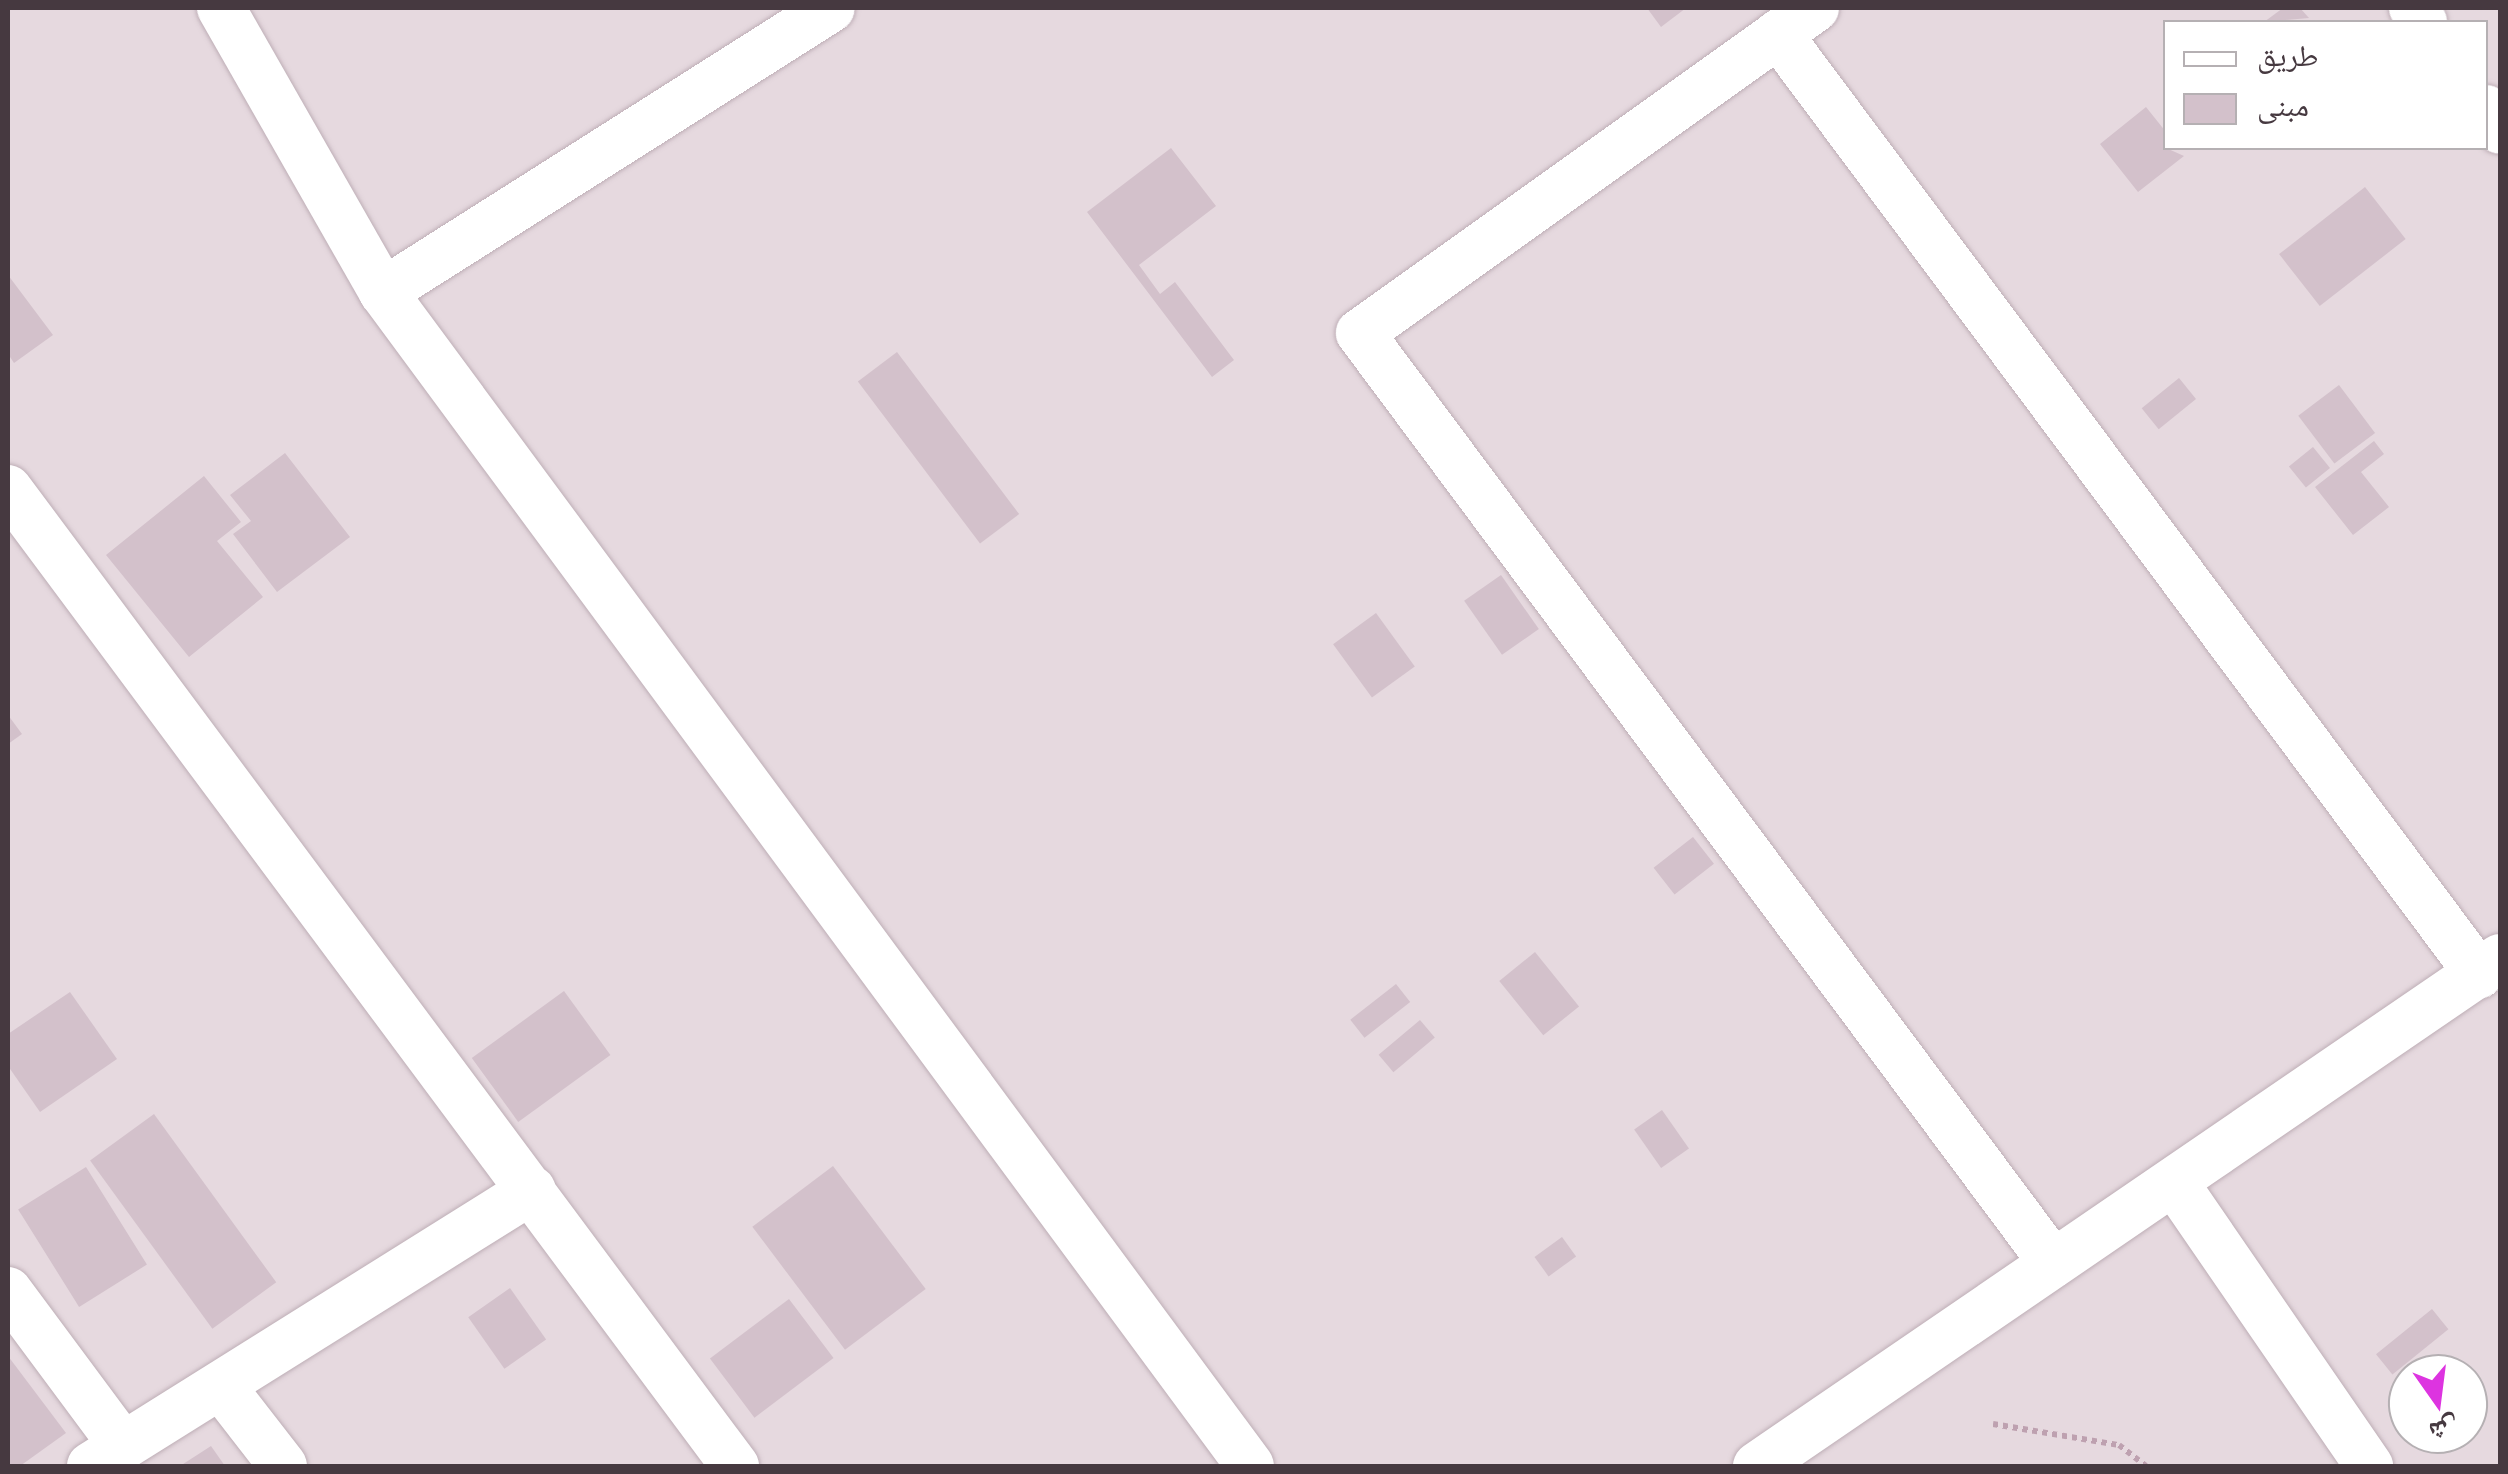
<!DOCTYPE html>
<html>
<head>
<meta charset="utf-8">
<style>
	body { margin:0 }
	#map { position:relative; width:2508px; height:1474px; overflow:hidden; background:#f3eaee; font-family:Manrope,"Noto Naskh Arabic",sans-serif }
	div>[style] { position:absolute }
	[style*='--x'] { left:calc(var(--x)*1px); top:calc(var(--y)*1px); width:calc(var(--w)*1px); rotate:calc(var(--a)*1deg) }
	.residential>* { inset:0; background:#e6d9df }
	.building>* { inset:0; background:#d3c1cb; transform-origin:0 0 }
	.path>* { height:6px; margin-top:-3px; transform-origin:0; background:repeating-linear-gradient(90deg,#bea1b0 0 5px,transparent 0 10px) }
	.roads { filter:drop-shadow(0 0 2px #beaeb6) drop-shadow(0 0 2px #beaeb6) }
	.minor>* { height:48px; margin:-24px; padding:0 24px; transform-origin:24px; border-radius:24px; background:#fff }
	span { translate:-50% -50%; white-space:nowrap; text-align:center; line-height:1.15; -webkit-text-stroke:8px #fff; paint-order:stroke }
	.frame { position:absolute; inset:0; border:10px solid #463940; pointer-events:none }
	.legend { position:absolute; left:2163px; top:20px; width:325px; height:130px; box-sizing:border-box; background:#fff; border:2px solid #b5b0b3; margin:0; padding:12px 18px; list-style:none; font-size:30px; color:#463940 }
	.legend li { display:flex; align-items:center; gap:20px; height:50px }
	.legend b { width:50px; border:2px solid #b5b0b3 }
	.north { position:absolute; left:2388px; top:1354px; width:100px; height:100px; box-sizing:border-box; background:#fff; border:2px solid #b5b0b3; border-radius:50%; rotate:166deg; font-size:28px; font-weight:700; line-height:40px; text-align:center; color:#463940 }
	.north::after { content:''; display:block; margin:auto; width:35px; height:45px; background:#dd34e0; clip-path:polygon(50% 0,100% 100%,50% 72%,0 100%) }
</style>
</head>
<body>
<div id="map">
	<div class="residential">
		<div style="clip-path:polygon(evenodd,8px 8px,2500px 8px,2500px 1466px,8px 1466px,8px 8px,2166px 22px,2486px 22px,2486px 148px,2166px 148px,2166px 22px,8px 8px,2408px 1374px,2468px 1374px,2468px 1434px,2408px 1434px,2408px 1374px)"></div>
	</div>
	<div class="building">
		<div style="clip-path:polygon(1647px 8px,1686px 8px,1661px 27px)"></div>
		<div style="clip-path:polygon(2283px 8px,2300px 8px,2309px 18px,2264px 22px)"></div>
		<div style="clip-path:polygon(2146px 107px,2166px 132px,2166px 148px,2184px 156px,2138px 192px,2100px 144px)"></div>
		<div style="clip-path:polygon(1171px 148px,1216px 206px,1139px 265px,1160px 294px,1175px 282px,1234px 360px,1212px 377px,1087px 212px)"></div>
		<div style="left:2365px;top:187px;width:66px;height:109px;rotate:52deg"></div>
		<div style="clip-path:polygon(8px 275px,53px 335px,14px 363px,8px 354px)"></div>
		<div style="left:897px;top:352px;width:203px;height:49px;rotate:53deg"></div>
		<div style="left:2179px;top:378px;width:27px;height:48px;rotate:51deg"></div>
		<div style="left:2339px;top:385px;width:60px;height:51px;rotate:53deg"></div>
		<div style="clip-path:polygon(2374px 441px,2384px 454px,2361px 472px,2389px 507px,2353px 535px,2315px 487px)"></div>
		<div style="left:2313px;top:447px;width:27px;height:31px;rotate:51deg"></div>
		<div style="clip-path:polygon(285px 453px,350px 537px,277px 592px,233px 534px,251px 521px,230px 495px)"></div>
		<div style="clip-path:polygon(204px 476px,241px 522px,217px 541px,263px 597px,189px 657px,106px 555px)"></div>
		<div style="left:1501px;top:575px;width:66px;height:45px;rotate:55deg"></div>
		<div style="left:1376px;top:613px;width:66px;height:53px;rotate:54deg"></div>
		<div style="clip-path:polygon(8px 715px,22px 734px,8px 744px)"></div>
		<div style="left:1693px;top:837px;width:34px;height:50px;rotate:52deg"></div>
		<div style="left:1535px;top:952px;width:70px;height:46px;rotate:51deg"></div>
		<div style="left:1396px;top:984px;width:23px;height:58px;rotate:52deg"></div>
		<div style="left:564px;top:991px;width:79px;height:114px;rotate:54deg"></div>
		<div style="clip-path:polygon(70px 992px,117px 1059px,40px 1112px,8px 1066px,8px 1034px)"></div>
		<div style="left:1420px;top:1020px;width:23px;height:54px;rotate:50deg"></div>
		<div style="left:1662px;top:1110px;width:47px;height:34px;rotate:55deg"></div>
		<div style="left:154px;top:1114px;width:208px;height:79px;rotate:54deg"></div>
		<div style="left:833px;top:1166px;width:154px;height:101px;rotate:53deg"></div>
		<div style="left:86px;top:1167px;width:115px;height:80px;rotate:58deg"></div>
		<div style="left:1562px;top:1237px;width:24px;height:34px;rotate:54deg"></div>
		<div style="left:510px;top:1288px;width:63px;height:51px;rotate:55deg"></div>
		<div style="left:789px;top:1299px;width:74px;height:99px;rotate:53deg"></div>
		<div style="left:2432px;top:1309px;width:26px;height:72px;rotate:51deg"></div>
		<div style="clip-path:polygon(8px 1356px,66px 1433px,20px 1466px,8px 1466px)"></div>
		<div style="clip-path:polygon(211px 1446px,225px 1466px,180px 1466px)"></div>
	</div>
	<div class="path">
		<div style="--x:1993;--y:1424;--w:128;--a:9.5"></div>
		<div style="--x:2119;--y:1445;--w:34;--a:38"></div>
	</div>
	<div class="roads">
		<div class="minor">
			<div style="--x:221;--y:8;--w:327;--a:60.3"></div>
			<div style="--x:383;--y:292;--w:1459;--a:53.55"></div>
			<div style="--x:1815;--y:8;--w:559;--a:144.46"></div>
			<div style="--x:1360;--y:333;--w:1160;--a:53.31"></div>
			<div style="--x:2413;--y:8;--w:17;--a:54"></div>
			<div style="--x:1778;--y:34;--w:1173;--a:53.29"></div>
			<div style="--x:2486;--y:109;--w:25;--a:56"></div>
			<div style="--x:383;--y:292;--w:530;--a:-32.37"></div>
			<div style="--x:8;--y:489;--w:1218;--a:53.35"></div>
			<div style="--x:2176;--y:1185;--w:341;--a:55.5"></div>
			<div style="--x:8;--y:1291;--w:193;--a:53.4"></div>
			<div style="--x:221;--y:1386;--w:101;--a:52.2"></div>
			<div style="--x:91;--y:1466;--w:520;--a:-32.04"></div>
			<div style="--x:1757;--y:1466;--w:900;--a:-34.36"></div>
		</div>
	</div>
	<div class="frame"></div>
	<ul class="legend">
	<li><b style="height:12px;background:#fff"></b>طريق</li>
	<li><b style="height:28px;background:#d3c1cb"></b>مبنى</li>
	</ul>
	<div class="north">ش</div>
</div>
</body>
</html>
